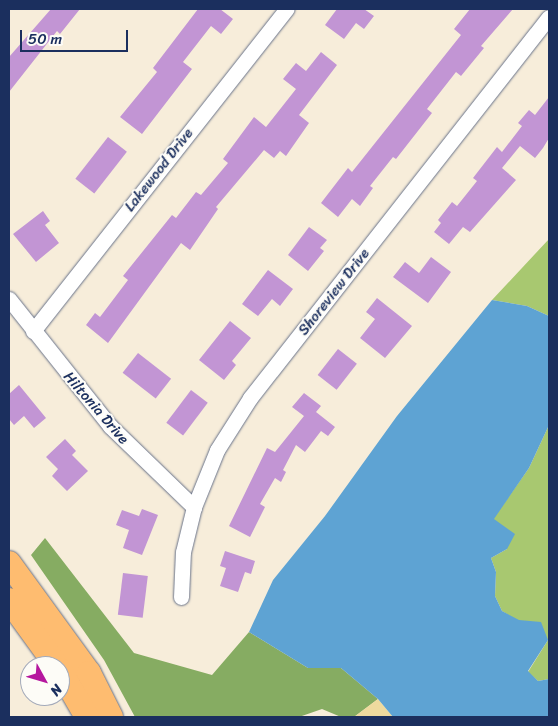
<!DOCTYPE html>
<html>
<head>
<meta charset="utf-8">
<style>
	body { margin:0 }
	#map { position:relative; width:558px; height:726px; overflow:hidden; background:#f7edda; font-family:Sriracha,sans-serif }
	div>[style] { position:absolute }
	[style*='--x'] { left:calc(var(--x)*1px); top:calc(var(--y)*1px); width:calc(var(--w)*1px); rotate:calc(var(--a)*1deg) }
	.green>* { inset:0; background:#a8c870 }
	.forest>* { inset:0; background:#86ac62 }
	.sand>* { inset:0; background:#eeda9e }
	.water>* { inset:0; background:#5ea3d3 }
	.building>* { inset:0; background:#c295d4; transform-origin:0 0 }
	.roads { filter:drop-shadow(0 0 1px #687289) drop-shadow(0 0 1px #687289) }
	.street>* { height:15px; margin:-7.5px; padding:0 7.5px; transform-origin:7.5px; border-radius:7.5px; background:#fff }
	.primary>* { height:24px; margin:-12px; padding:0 12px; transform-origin:12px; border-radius:12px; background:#febc70 }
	span { translate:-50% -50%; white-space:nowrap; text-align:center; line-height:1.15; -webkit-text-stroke:4px #fdfcf7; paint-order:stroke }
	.street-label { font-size:15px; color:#1b2f5e }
	.frame { position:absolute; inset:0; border:10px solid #1b2f5e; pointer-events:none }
	.north { position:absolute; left:20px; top:656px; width:50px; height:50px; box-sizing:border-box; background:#fdfcf7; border:1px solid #a3aaba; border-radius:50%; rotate:129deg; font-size:14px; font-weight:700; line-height:20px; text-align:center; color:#1b2f5e }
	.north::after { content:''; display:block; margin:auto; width:18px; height:22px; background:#b5179e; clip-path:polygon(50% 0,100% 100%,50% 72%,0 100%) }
	.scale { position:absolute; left:20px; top:30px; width:108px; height:22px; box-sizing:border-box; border:2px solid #1b2f5e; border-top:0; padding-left:6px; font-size:15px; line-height:18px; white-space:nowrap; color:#1b2f5e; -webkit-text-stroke:4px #fdfcf7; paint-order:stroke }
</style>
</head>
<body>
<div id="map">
	<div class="green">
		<div style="clip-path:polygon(549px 239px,549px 316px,527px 306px,492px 300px)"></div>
		<div style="clip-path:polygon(549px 425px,549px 679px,538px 681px,528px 672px,548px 640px,502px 611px,495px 596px,496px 572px,491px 558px,507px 549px,493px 519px,529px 468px)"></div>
	</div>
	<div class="forest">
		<div style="clip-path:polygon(45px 538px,134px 653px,212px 675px,249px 632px,308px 668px,341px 668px,378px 699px,354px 717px,341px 717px,322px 709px,299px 717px,135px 717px,104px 660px,31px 555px)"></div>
	</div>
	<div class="sand">
		<div style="clip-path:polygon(378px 699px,393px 717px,354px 717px)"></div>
	</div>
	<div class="water">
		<div style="clip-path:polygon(492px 300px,527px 306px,549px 316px,549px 425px,529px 468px,494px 519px,515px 534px,507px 549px,491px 558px,496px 572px,495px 596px,502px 611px,519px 620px,541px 622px,548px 640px,528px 671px,538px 681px,549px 679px,549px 717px,393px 717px,378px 699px,341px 668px,308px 668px,249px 632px,273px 580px,325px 516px,397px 416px)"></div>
	</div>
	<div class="building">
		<div style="clip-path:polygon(51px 9px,80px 9px,60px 34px,57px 31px,9px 92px,9px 57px)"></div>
		<div style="clip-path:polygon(198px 9px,220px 9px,233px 19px,221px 34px,211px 26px,183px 62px,192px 69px,142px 134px,120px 117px,157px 72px,153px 68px)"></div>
		<div style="clip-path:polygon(337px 9px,364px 9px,374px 16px,364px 29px,356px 23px,344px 39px,325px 25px)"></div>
		<div style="clip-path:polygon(470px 9px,513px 9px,481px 46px,484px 48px,461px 76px,456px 72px,427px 109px,432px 113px,396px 159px,393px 157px,370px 186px,373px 188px,360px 206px,352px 199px,338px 217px,321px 203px,348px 168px,352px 172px,461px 35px,454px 29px)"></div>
		<div style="clip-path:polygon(321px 52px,337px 65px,299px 115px,309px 123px,286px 156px,280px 151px,274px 158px,264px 150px,216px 207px,218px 209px,190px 250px,181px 243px,108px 343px,86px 325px,95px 313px,100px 317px,128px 280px,123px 276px,172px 215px,176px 218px,196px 192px,201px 195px,228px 163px,223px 159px,254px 117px,266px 127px,296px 89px,283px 79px,296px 63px,306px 71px)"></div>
		<div style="clip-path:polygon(549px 97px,549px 138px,543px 148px,535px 158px,520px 146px,502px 168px,516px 180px,470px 232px,463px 227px,449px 244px,434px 232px,441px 223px,438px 220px,452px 202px,457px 206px,477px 181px,473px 178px,497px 147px,502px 152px,522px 126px,518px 123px,529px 110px,535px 115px)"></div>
		<div style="left:108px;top:137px;width:24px;height:53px;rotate:38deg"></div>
		<div style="clip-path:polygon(43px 211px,50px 221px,45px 225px,59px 243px,36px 262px,13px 234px)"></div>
		<div style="clip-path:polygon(309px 227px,327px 240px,320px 248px,324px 251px,308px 271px,288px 255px)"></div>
		<div style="clip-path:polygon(431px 257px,451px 272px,428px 303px,393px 277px,405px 262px,419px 273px)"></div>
		<div style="clip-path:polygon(268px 270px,293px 289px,280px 306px,272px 299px,258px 316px,242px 304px)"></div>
		<div style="clip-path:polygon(377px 298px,412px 326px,385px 358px,360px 338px,375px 319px,366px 312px)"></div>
		<div style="clip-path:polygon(230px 321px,251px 338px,232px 361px,236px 365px,224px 380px,199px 360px)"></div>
		<div style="left:338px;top:349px;width:24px;height:33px;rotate:38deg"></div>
		<div style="left:138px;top:353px;width:42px;height:25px;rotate:38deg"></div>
		<div style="clip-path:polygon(19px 385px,46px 418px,34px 428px,24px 416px,14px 425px,9px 419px,9px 394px)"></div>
		<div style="left:191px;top:390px;width:21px;height:41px;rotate:37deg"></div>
		<div style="clip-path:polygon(304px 393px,321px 406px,316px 412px,335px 427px,328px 436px,321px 431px,305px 452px,296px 445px,283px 470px,286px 472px,281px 482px,275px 478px,260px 504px,265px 507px,250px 537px,229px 526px,267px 448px,275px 452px,304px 416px,292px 407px)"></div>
		<div style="clip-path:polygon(65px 439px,76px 451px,72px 455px,88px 471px,67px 491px,52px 476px,58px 469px,46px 457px)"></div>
		<div style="clip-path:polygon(142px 509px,158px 515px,142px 555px,123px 548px,129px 530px,116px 525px,122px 510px,139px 516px)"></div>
		<div style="clip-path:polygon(225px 551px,255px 561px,251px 574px,245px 572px,238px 592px,220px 586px,226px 568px,220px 566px)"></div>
		<div style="left:123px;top:573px;width:25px;height:42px;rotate:7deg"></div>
	</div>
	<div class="roads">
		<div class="street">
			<div style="--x:9;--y:299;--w:162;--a:51.5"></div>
			<div style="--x:110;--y:426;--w:117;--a:44"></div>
			<div style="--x:33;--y:331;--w:410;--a:-51.8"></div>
			<div style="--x:181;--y:597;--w:45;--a:-87.5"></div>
			<div style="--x:183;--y:552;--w:46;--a:-76.3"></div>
			<div style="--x:194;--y:507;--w:61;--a:-68"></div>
			<div style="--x:217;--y:450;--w:62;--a:-57.6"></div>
			<div style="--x:250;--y:398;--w:484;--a:-51.9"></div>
		</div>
		<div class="primary">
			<div style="--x:9;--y:563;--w:136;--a:54"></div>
			<div style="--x:89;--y:673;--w:49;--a:63.4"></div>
			<div style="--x:9;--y:600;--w:82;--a:54"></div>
			<div style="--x:60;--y:670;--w:54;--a:60.1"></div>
		</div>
	</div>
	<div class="street-label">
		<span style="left:159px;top:170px;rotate:-52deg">Lakewood Drive</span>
		<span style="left:334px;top:292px;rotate:-52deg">Shoreview Drive</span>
		<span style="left:96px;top:408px;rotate:49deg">Hiltonia Drive</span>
	</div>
	<div class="frame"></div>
	<div class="north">N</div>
	<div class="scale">50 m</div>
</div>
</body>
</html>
